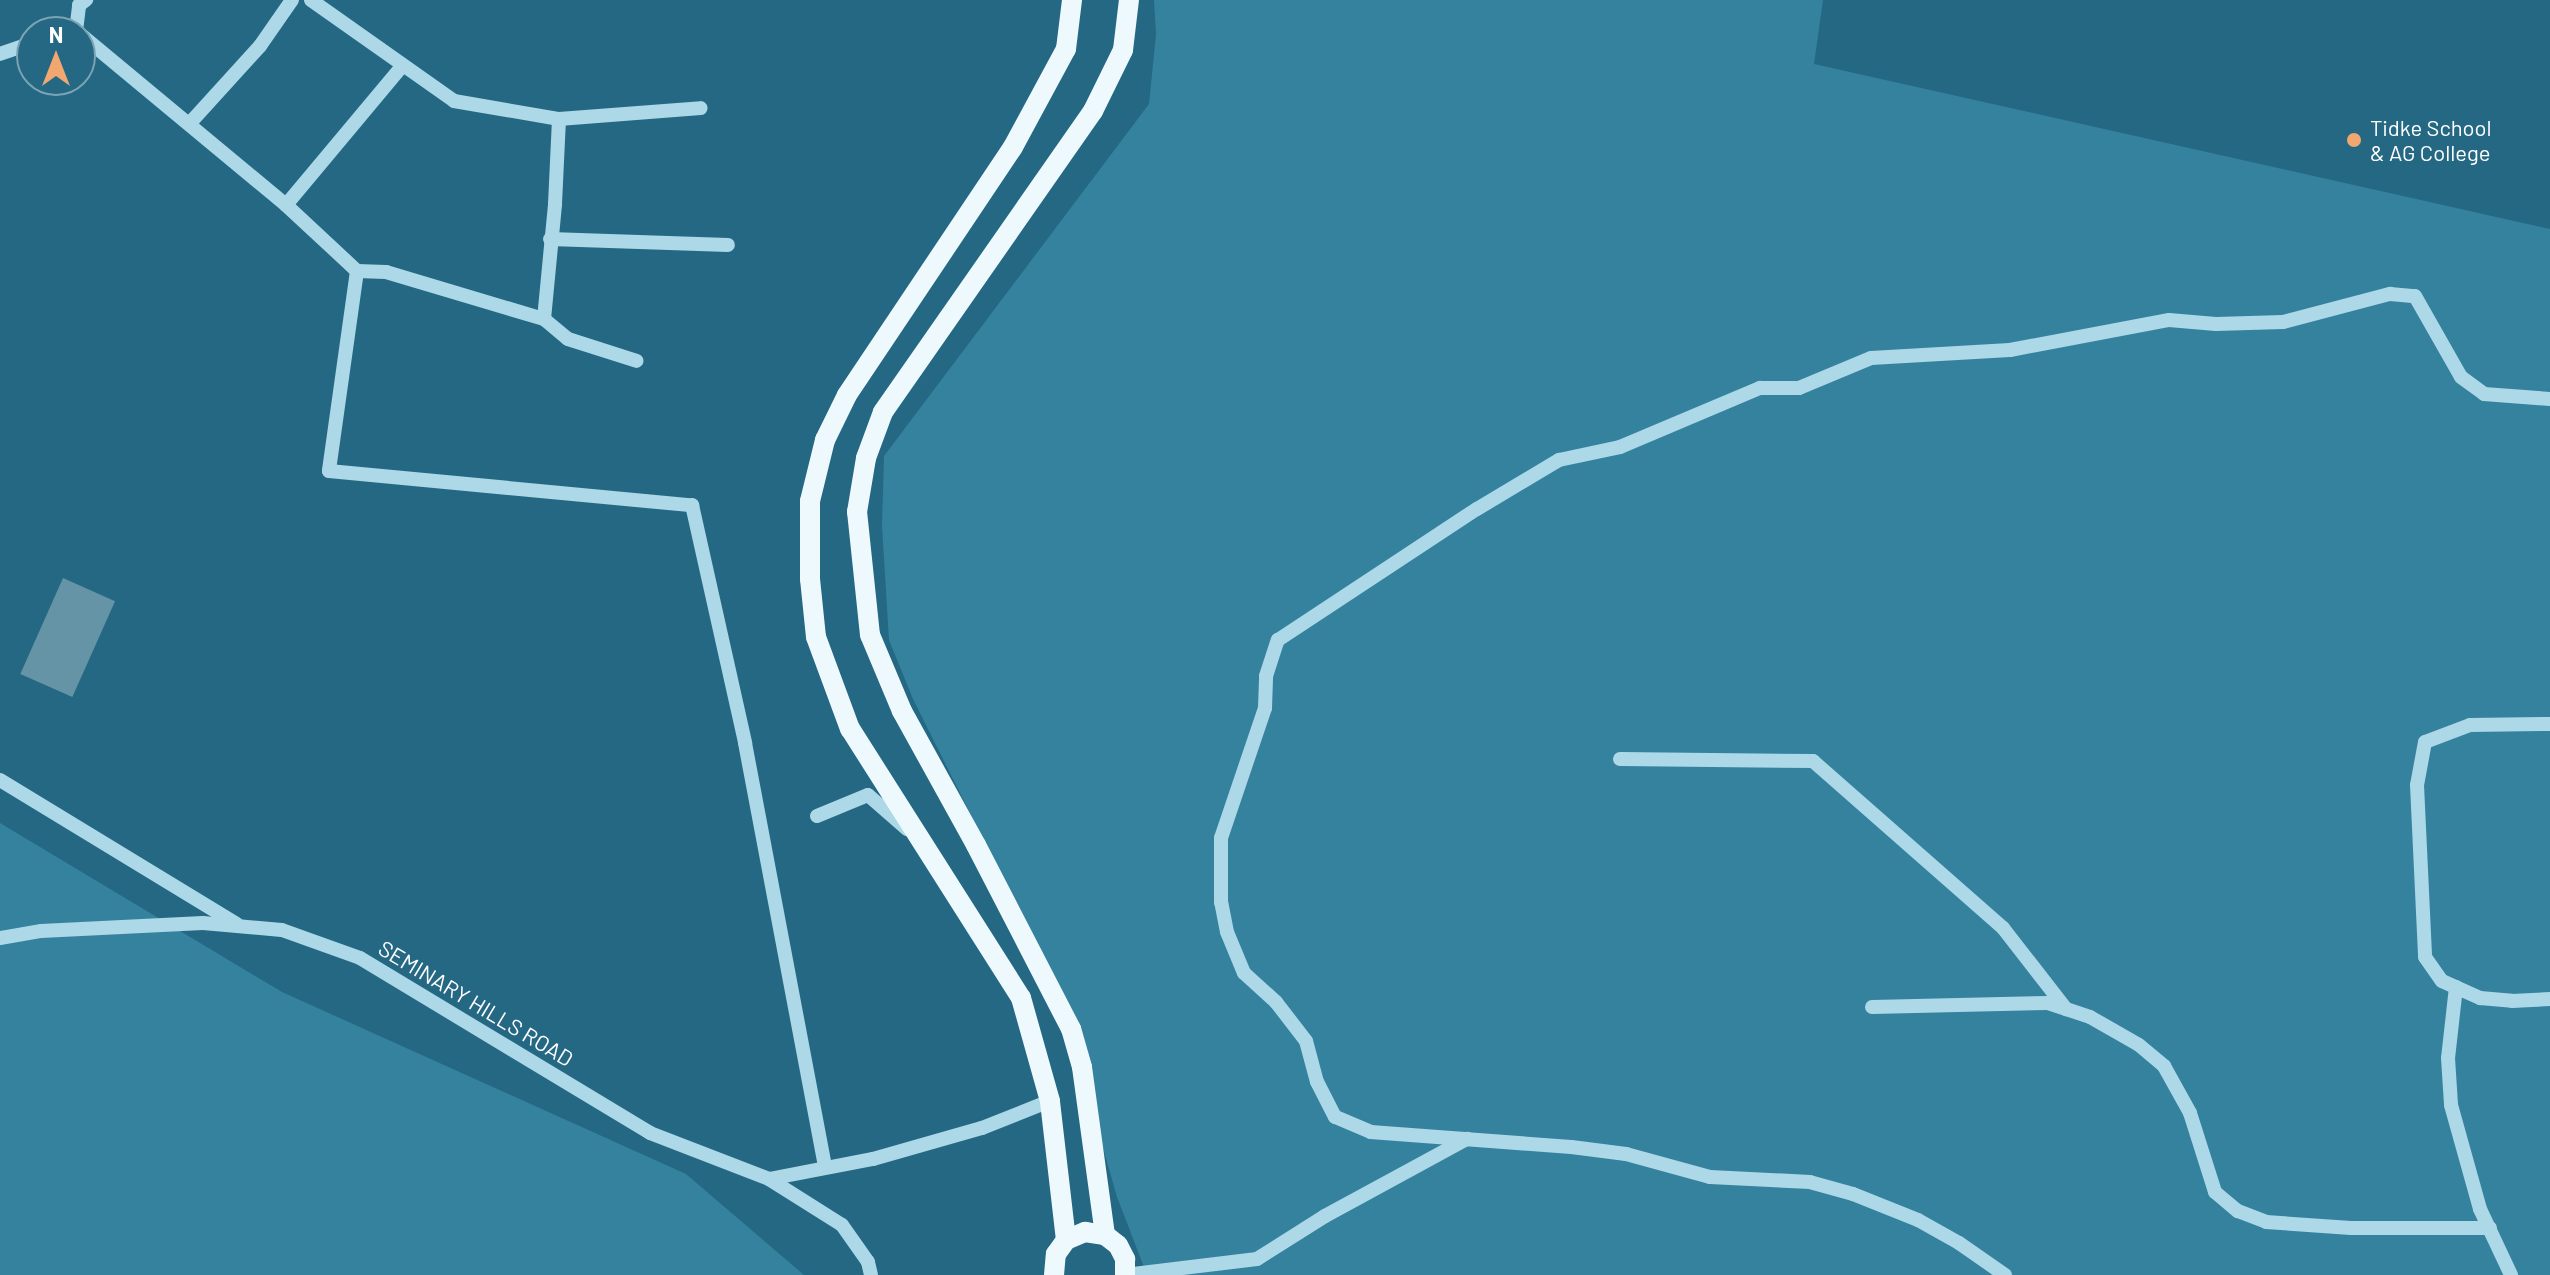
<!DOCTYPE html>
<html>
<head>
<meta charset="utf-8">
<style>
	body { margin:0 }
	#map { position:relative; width:2550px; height:1275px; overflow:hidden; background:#246883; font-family:Barlow,sans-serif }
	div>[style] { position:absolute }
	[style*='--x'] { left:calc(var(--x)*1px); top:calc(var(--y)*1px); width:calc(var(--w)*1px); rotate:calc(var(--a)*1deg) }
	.green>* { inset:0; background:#35829e }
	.water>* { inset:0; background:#6494a5; transform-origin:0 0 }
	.minor>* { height:14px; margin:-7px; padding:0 7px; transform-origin:7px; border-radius:7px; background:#acd8e7 }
	.major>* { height:20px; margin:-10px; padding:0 10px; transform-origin:10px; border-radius:10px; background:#eef9fd }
	.dots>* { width:22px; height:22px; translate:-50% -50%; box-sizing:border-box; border:4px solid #246883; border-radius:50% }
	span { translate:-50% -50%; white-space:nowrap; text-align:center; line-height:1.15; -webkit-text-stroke:8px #246883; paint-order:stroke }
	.poi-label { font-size:22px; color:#fff }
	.left { translate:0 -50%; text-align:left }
	.street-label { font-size:22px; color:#fff }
	.north { position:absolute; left:16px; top:16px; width:80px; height:80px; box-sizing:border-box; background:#246883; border:2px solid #7ca4b5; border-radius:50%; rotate:0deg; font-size:22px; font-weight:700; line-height:32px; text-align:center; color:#fff }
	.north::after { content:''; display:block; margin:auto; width:28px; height:36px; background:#f2a770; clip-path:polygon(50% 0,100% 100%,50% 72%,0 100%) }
</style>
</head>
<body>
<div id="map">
	<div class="green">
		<div style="clip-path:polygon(1154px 0,1823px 0,1814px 64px,2550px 229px,2550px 1275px,1147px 1275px,1117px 1197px,1057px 987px,913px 699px,889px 640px,882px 526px,884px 456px,1149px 104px,1156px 34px)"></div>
		<div style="clip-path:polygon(0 823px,282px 992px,686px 1174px,804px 1275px,0 1275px)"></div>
	</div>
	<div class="water">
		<div style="left:63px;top:578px;width:57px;height:105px;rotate:24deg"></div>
	</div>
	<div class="minor">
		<div style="--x:311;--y:0;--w:175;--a:35.2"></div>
		<div style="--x:454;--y:101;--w:107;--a:9.7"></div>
		<div style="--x:71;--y:32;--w:5;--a:-11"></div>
		<div style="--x:76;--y:31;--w:26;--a:-83"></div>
		<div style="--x:79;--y:5;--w:9;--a:-36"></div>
		<div style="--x:80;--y:34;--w:268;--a:39.7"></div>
		<div style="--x:286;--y:205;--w:97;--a:42.9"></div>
		<div style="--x:357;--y:271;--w:202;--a:98"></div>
		<div style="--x:329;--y:471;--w:365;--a:5.4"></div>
		<div style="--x:692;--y:505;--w:244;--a:77.4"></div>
		<div style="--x:745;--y:743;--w:431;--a:79.3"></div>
		<div style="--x:0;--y:54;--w:34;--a:-19"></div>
		<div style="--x:190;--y:123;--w:104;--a:-47.7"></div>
		<div style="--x:260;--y:46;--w:56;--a:-55.2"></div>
		<div style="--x:286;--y:205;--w:182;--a:-50.1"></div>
		<div style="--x:550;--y:239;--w:178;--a:1.9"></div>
		<div style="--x:357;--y:271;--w:29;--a:2"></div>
		<div style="--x:386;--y:272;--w:165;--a:16.6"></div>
		<div style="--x:544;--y:319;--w:116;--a:-84.5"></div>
		<div style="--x:555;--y:204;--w:85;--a:-87.3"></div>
		<div style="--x:559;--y:119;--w:142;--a:-4.4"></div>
		<div style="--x:544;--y:319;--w:31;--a:40"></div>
		<div style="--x:568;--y:339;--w:72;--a:17.7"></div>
		<div style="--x:2550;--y:724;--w:80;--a:179.3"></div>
		<div style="--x:2470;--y:725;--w:48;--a:159.3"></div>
		<div style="--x:2425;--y:742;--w:44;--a:100.5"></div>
		<div style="--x:2417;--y:785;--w:172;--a:87.3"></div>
		<div style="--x:2425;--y:957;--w:29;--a:55"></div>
		<div style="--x:2442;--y:981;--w:42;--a:24.1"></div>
		<div style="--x:2480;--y:998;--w:32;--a:5"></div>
		<div style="--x:2512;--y:1001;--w:38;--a:-3"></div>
		<div style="--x:1620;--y:759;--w:193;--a:0.6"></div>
		<div style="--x:1813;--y:761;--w:253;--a:41.3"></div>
		<div style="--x:2003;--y:928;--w:103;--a:52.1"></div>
		<div style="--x:0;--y:780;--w:277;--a:31.3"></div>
		<div style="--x:817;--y:816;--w:55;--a:-22.4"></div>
		<div style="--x:868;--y:795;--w:52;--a:41.1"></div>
		<div style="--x:0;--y:938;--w:42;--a:-9.7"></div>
		<div style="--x:41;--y:931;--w:162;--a:-2.8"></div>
		<div style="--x:203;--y:923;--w:79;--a:5.1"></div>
		<div style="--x:282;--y:930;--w:83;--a:19.7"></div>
		<div style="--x:360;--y:958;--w:339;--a:31.1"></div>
		<div style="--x:650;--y:1133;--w:128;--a:21.1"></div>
		<div style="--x:769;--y:1179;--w:86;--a:32.2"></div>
		<div style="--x:842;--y:1225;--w:45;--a:54.9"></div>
		<div style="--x:868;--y:1262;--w:13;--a:77"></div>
		<div style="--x:2456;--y:987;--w:71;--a:96.4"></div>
		<div style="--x:2448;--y:1058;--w:47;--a:86.3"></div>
		<div style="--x:2451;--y:1105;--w:108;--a:74.4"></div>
		<div style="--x:2480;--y:1209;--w:73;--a:64.8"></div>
		<div style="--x:1872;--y:1007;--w:176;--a:-1.3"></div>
		<div style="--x:2048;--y:1003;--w:44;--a:18.4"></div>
		<div style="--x:2090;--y:1017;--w:56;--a:29.7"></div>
		<div style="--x:2139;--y:1045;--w:33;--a:40"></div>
		<div style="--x:2164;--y:1066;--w:54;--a:61"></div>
		<div style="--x:2190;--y:1113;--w:83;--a:72.4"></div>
		<div style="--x:2215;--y:1192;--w:30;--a:40"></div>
		<div style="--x:2238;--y:1211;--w:30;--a:21"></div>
		<div style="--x:2266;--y:1222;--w:85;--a:4"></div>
		<div style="--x:2351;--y:1228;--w:139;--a:0"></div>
		<div style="--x:769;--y:1179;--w:106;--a:-10.9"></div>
		<div style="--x:873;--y:1159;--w:113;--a:-15.9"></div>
		<div style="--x:982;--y:1128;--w:73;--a:-21.7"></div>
		<div style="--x:1125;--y:1275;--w:133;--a:-6.9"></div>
		<div style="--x:1257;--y:1259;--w:80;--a:-32.3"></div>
		<div style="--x:1325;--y:1216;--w:162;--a:-28.5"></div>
		<div style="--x:2005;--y:1275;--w:56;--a:-145.2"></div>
		<div style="--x:1959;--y:1243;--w:47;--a:-150.7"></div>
		<div style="--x:1918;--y:1220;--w:70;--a:-158.2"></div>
		<div style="--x:1853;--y:1194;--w:45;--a:-164.4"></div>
		<div style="--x:1810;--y:1182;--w:100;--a:-177.1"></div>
		<div style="--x:1710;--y:1177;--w:87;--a:-164.7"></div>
		<div style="--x:1626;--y:1154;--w:55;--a:-172.7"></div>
		<div style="--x:1571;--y:1147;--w:201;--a:-175.7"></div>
		<div style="--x:1371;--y:1132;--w:39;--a:-157"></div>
		<div style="--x:1335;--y:1117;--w:39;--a:-117"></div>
		<div style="--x:1317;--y:1082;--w:42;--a:-105"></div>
		<div style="--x:1306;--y:1041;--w:49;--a:-127.6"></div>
		<div style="--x:1276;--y:1002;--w:43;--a:-137.8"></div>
		<div style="--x:1244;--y:973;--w:44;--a:-112.5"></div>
		<div style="--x:1227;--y:932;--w:31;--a:-101"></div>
		<div style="--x:1221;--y:902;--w:64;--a:-90"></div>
		<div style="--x:1221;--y:838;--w:137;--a:-71.3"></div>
		<div style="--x:1265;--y:708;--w:32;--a:-88"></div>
		<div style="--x:1266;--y:676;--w:38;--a:-72"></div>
		<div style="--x:1278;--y:640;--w:238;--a:-33.4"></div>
		<div style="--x:1477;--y:509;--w:96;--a:-30.9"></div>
		<div style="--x:1559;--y:460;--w:62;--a:-12"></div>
		<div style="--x:1620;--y:447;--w:152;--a:-22.9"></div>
		<div style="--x:1760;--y:388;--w:39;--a:0"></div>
		<div style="--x:1799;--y:388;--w:78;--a:-22.6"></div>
		<div style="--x:1871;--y:358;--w:139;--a:-3.3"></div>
		<div style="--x:2010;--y:350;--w:162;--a:-10.7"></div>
		<div style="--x:2169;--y:320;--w:47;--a:4.9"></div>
		<div style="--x:2216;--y:324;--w:67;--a:-1.7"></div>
		<div style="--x:2283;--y:322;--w:111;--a:-14.7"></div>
		<div style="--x:2390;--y:294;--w:25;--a:5"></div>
		<div style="--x:2415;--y:296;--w:93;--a:60.4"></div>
		<div style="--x:2461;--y:377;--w:29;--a:36"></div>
		<div style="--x:2484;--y:394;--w:66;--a:4.3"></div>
	</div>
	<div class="major">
		<div style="--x:1105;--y:1235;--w:170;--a:-97.8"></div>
		<div style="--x:1082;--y:1067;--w:40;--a:-106"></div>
		<div style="--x:1071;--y:1029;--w:207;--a:-117.3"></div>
		<div style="--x:976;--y:845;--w:153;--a:-118.9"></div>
		<div style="--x:902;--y:711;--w:82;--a:-112.8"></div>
		<div style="--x:870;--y:635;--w:124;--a:-96"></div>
		<div style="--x:857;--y:512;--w:55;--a:-80.5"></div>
		<div style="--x:866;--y:458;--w:49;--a:-69.7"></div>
		<div style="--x:883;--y:412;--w:367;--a:-55.1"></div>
		<div style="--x:1093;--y:111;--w:68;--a:-63.8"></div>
		<div style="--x:1123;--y:50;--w:50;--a:-83.2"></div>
		<div style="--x:1066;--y:1240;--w:140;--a:-96.6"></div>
		<div style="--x:1050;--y:1101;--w:107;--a:-105.7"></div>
		<div style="--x:1021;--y:998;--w:319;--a:-122.4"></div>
		<div style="--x:850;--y:729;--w:98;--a:-110.3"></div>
		<div style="--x:816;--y:637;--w:58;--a:-95.9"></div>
		<div style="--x:810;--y:579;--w:78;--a:-90"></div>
		<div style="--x:810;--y:501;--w:63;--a:-76.2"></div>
		<div style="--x:825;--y:440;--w:50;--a:-63.9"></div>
		<div style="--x:847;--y:395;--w:298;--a:-56.2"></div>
		<div style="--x:1013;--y:147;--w:111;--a:-61.6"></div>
		<div style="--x:1066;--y:49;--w:49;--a:-83"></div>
		<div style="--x:1054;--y:1275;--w:21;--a:-85"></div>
		<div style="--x:1056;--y:1254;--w:17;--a:-54"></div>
		<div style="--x:1066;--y:1240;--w:21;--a:-23"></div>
		<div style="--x:1085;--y:1232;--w:20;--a:9"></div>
		<div style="--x:1105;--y:1235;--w:16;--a:38"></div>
		<div style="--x:1118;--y:1245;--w:16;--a:63"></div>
		<div style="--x:1125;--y:1259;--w:16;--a:90"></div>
	</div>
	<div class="dots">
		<div style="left:2354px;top:140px;background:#f2a770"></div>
	</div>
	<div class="poi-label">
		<span class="left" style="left:2370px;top:140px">Tidke School<br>&amp; AG College</span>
	</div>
	<div class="street-label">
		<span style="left:476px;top:1003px;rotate:31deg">SEMINARY HILLS ROAD</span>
	</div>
	<div class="north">N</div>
</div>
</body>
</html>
